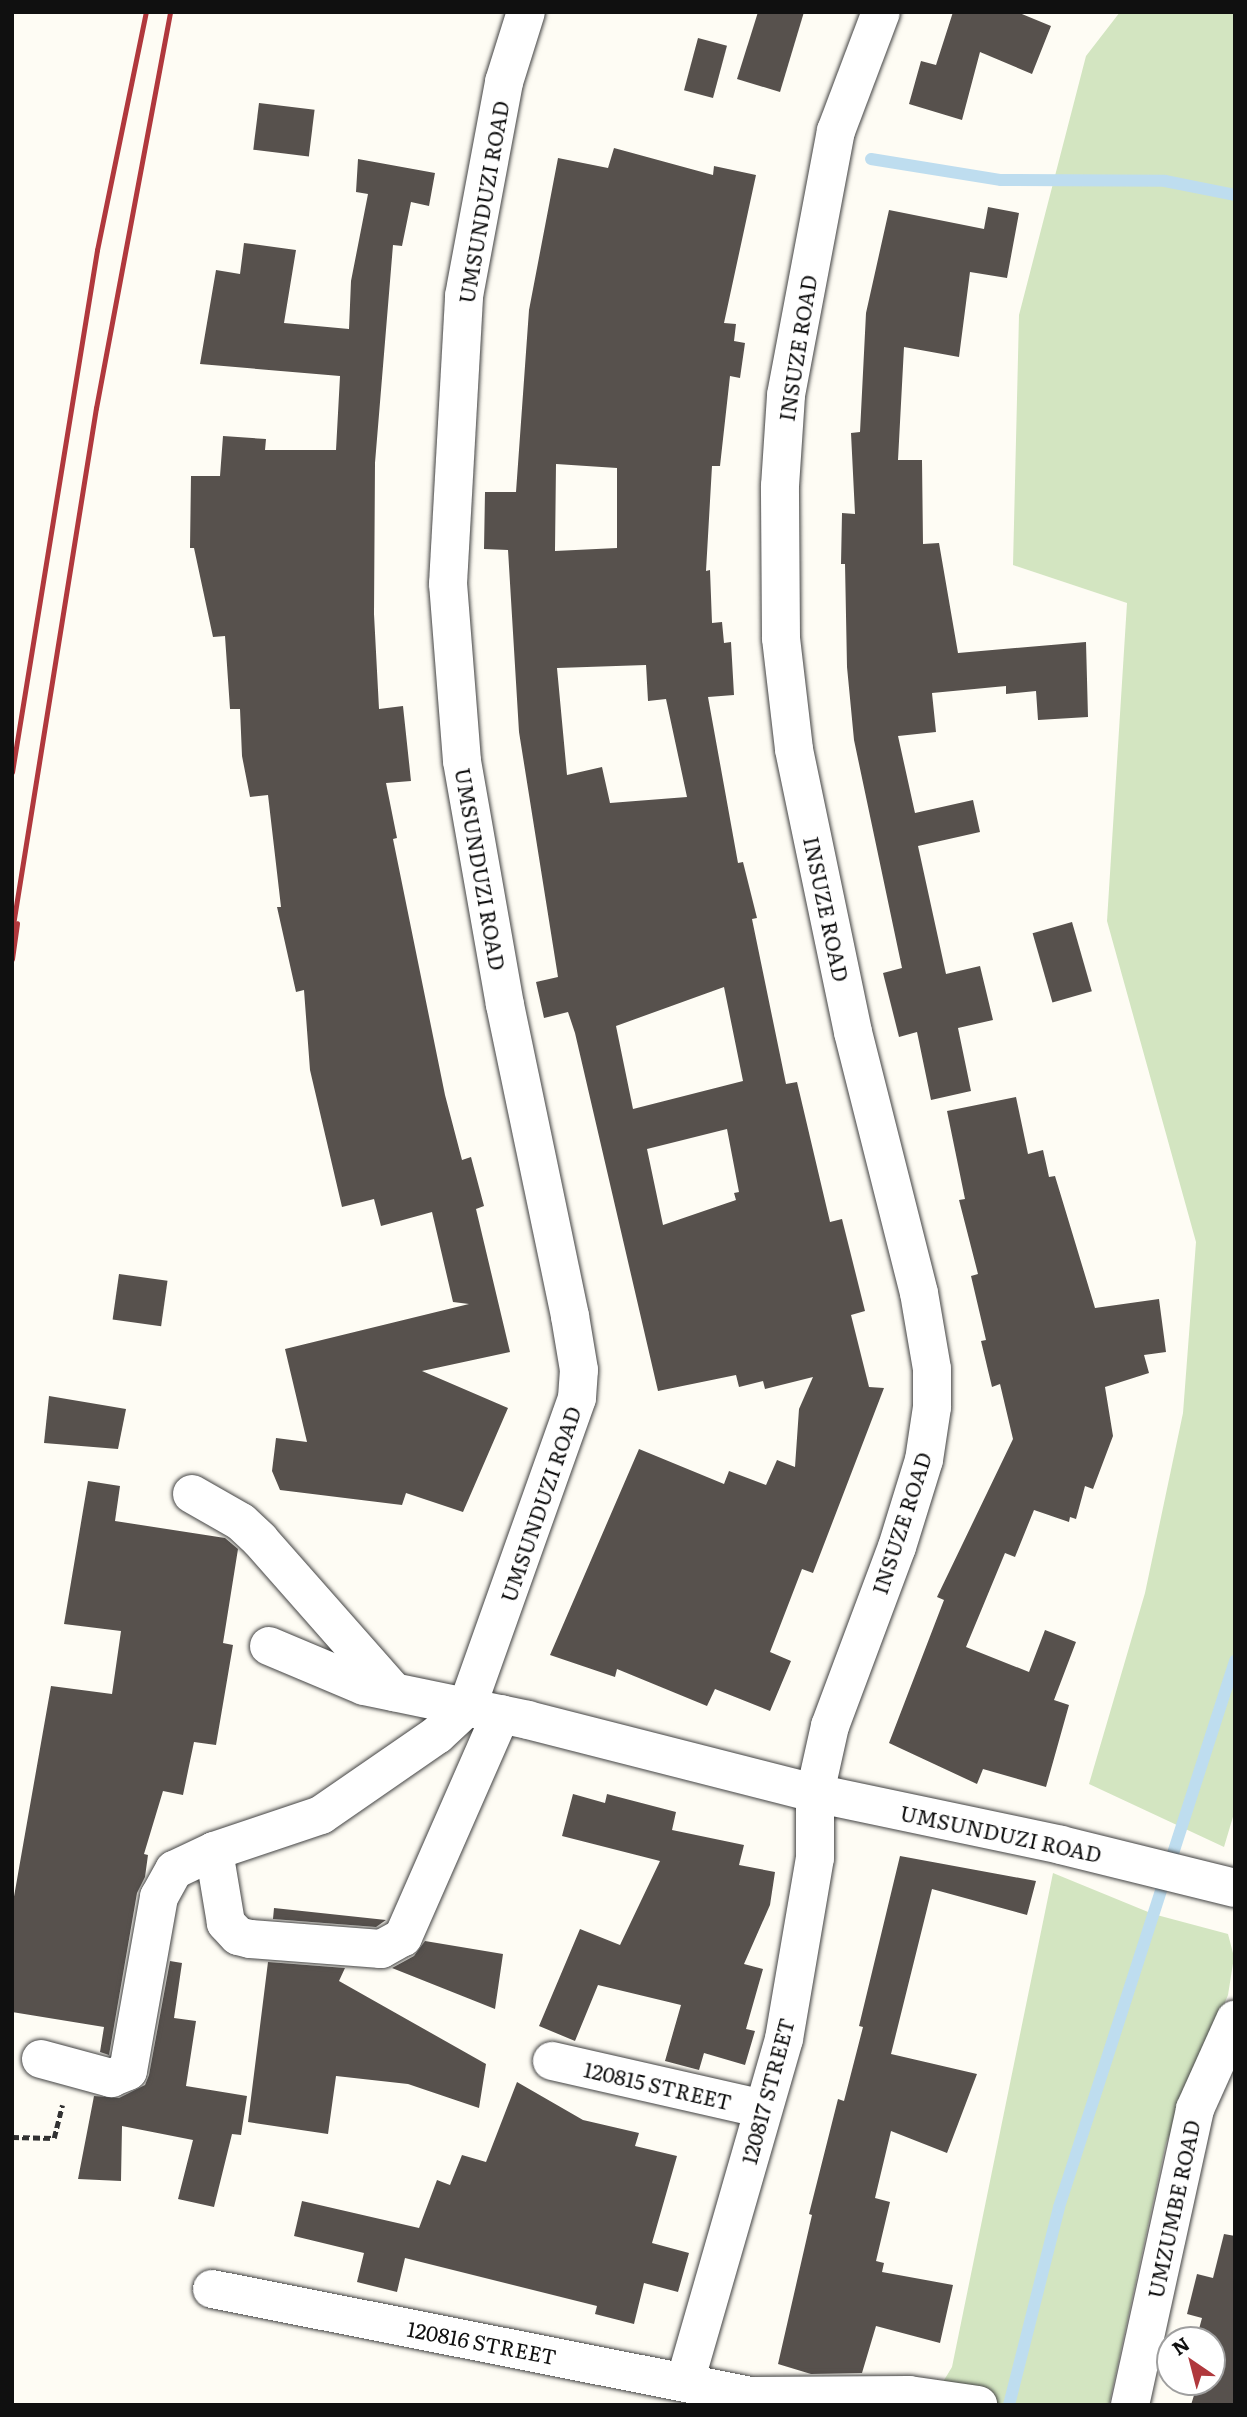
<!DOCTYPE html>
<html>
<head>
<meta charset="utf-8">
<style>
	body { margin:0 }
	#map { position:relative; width:1247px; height:2417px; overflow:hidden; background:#fefcf4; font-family:Literata,serif }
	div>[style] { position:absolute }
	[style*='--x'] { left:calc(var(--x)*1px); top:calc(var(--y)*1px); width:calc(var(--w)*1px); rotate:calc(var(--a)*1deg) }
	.green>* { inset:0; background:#d3e5c1 }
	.stream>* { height:12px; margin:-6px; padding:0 6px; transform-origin:6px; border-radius:6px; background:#beddef }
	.building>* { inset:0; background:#57514d; transform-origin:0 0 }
	.path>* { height:4.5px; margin-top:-2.25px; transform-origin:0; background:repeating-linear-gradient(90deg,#323232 0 7px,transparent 0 10.5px) }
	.roads { filter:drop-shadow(0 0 2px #434343) drop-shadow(0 0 2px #434343) }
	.minor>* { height:38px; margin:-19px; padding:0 19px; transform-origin:19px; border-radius:19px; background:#fff }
	.rail>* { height:5px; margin:-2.5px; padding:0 2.5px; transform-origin:2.5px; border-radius:2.5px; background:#b0383d }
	span { translate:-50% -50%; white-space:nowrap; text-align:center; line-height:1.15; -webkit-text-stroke:7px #fff; paint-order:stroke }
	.street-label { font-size:21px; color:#101010 }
	.frame { position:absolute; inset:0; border:14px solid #101010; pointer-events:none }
	.north { position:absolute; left:1156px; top:2326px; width:70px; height:70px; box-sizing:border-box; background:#fff; border:2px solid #9f9f9f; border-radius:50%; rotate:325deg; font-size:19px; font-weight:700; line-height:28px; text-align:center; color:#101010 }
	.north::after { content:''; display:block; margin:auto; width:24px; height:32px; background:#b0383d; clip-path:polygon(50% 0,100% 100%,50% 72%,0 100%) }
</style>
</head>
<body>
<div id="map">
	<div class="green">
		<div style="clip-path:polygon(1120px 12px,1235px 12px,1235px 1810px,1224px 1847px,1089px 1784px,1145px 1593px,1183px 1413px,1196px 1242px,1107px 921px,1127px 603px,1013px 565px,1019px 315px,1086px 56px)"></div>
		<div style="clip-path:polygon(1053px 1873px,1153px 1914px,1228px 1934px,1234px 1957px,1228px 1995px,1166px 2143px,1109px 2405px,929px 2405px,952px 2367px)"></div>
	</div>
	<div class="stream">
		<div style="--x:871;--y:159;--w:132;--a:9.2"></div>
		<div style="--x:1001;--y:180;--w:164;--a:0.3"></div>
		<div style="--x:1165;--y:181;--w:71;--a:11.3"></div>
		<div style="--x:1009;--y:2405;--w:204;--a:-75.8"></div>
		<div style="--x:1059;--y:2207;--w:574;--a:-72.13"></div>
	</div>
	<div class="building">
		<div style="clip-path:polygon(758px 12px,804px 12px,780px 92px,737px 79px)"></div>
		<div style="clip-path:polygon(953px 12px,1017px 12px,1051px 26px,1032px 74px,980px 52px,962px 120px,909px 104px,921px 61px,936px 65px)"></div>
		<div style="left:698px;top:38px;width:30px;height:54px;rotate:15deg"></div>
		<div style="left:259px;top:103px;width:56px;height:47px;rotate:7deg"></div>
		<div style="clip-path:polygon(evenodd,614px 148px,713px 175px,714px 166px,756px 175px,724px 323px,736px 324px,734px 341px,745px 343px,740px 378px,730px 376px,720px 466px,712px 466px,706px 571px,710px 570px,712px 623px,722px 622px,724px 643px,731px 642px,734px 695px,708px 697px,738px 863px,743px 862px,757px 918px,752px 919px,786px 1084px,797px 1082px,830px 1222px,842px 1219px,865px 1311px,851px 1315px,869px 1387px,884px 1388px,813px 1573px,802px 1569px,770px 1652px,791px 1661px,770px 1711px,715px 1689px,707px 1706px,617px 1669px,615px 1677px,550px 1655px,639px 1449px,724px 1484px,729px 1471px,766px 1485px,777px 1460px,795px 1467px,799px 1409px,813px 1377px,765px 1389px,763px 1381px,739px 1387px,736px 1375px,658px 1391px,575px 1033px,568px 1012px,544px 1018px,536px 982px,558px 977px,519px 732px,508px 550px,484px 549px,485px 492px,516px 492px,529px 310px,558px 158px,608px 168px,614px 148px,556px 464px,617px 468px,617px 548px,555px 551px,556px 464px,614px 148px,646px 665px,648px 701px,666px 699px,687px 797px,610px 803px,602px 767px,567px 775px,557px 668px,646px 665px,614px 148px,724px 987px,743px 1081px,633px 1109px,616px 1026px,724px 987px,614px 148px,727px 1129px,739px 1192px,734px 1193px,736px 1200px,663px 1225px,647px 1149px,727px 1129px)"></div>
		<div style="clip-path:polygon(358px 159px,435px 173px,429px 206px,411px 202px,402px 246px,393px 245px,375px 463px,374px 614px,379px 709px,403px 706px,411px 781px,386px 783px,397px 838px,393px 839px,445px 1095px,462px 1160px,471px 1157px,484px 1206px,476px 1209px,510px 1352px,422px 1371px,508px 1408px,463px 1512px,406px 1493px,402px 1505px,280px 1490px,272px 1471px,276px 1438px,307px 1442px,285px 1349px,469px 1304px,453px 1302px,432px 1212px,381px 1226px,374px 1199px,342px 1207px,310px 1070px,304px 990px,296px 992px,277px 907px,281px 907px,268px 795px,250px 797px,242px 756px,240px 709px,230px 709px,225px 636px,213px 637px,194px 548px,190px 548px,191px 476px,220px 476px,223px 436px,266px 439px,265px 450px,336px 450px,340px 376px,200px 364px,216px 270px,240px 274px,244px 243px,296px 250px,284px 323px,349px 329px,351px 281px,368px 194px,356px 192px)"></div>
		<div style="clip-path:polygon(988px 207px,1019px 213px,1007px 278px,970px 272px,959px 357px,904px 347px,898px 460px,922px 460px,923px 544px,939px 543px,958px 653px,1086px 642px,1088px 717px,1038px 720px,1036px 691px,1006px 694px,1006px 686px,932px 693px,936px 732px,898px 736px,915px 813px,973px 800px,980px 832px,918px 846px,946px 974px,980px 966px,993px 1020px,958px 1028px,971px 1091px,931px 1100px,917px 1032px,899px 1037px,883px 973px,902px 968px,854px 740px,847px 667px,845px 564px,841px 564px,842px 513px,855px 514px,851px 433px,860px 432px,866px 313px,889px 210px,984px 229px)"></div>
		<div style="left:1072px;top:922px;width:72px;height:41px;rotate:74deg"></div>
		<div style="clip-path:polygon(1016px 1097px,1028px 1154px,1043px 1150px,1049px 1177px,1055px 1176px,1095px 1308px,1159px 1299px,1166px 1352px,1144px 1355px,1149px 1373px,1105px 1387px,1113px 1436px,1093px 1489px,1085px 1486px,1076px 1519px,1070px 1517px,1069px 1522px,1034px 1510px,1015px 1557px,1005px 1553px,966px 1647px,1029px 1672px,1045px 1630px,1076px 1642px,1054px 1700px,1069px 1705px,1046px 1787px,983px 1769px,977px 1784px,889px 1743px,944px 1600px,937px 1597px,1013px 1439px,1000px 1384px,992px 1387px,981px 1341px,986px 1340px,971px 1276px,978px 1274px,959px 1200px,965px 1199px,947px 1111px)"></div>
		<div style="left:119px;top:1274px;width:49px;height:46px;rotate:8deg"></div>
		<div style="clip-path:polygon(49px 1396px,126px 1409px,118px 1449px,44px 1443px)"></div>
		<div style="clip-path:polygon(88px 1481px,120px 1486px,115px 1521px,225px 1538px,238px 1549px,223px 1643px,233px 1645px,216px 1745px,194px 1742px,183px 1795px,163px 1791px,144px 1854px,148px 1855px,145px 1877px,137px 1893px,109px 2055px,100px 2052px,104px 2027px,12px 2012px,12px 1908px,51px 1686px,112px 1694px,121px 1631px,64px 1624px)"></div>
		<div style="clip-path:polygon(573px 1794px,605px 1803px,607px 1794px,676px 1812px,672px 1830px,744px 1845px,739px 1865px,775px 1872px,770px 1905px,744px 1964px,763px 1969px,746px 2029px,755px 2031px,745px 2065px,704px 2053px,699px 2070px,665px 2061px,681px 2005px,598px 1985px,575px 2041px,539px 2026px,580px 1929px,620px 1945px,660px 1861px,562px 1836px)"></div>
		<div style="clip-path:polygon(900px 1856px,1036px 1881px,1027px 1915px,932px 1889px,891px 2054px,977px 2074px,947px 2153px,891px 2131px,875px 2198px,890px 2202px,876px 2261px,884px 2263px,882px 2272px,953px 2285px,940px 2343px,876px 2326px,862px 2373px,811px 2374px,778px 2364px,812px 2215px,809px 2214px,838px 2099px,844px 2101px,863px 2027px,859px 2026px)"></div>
		<div style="clip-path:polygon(274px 1908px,386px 1920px,376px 1927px,273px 1919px)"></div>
		<div style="clip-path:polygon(425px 1941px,503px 1954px,495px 2009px,392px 1968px,414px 1956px)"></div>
		<div style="clip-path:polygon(170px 1961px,182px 1963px,174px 2018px,196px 2021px,186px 2086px,247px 2096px,241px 2135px,232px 2134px,214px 2207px,178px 2199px,193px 2140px,122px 2126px,121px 2181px,78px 2179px,94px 2096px,119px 2098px,145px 2085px,149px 2075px)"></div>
		<div style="clip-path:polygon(268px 1962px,345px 1968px,339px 1981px,486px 2064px,479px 2108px,408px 2084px,336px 2076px,328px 2134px,248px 2122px)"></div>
		<div style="clip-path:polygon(517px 2082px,583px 2120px,639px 2133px,635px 2146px,677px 2156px,652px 2243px,689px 2253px,678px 2292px,644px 2283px,634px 2324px,595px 2314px,597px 2306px,405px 2258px,397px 2292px,357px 2282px,364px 2253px,294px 2236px,302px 2201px,419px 2228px,437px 2180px,450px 2185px,462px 2155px,486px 2162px)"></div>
		<div style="clip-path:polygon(1224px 2234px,1235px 2236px,1235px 2405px,1191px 2405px,1198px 2382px,1212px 2382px,1212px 2340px,1196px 2340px,1202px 2318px,1187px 2314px,1197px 2274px,1213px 2278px)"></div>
	</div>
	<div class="path">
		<div style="--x:12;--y:2137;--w:42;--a:1.4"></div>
		<div style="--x:54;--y:2138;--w:34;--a:-76"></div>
	</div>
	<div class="roads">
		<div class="minor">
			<div style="--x:192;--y:1494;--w:56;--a:29.7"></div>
			<div style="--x:241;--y:1522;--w:26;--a:43"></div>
			<div style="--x:260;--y:1540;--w:203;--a:48.6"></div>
			<div style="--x:269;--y:1646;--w:103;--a:22.8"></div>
			<div style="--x:364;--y:1686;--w:167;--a:11.7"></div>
			<div style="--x:528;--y:1720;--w:296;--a:14.3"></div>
			<div style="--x:815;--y:1793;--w:251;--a:11.9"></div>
			<div style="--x:1061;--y:1845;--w:179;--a:13.9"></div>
			<div style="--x:501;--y:1714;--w:244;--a:113.7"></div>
			<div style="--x:403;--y:1937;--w:25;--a:151"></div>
			<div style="--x:381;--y:1949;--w:131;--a:-175.6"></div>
			<div style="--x:250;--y:1939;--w:12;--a:-166"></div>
			<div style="--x:238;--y:1936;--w:18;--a:-133"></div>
			<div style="--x:226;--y:1923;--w:73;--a:-99.5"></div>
			<div style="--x:214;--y:1851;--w:113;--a:-18.6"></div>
			<div style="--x:321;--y:1815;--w:141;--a:-34.6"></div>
			<div style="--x:437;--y:1735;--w:41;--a:-43"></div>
			<div style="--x:467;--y:1707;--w:328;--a:-70.4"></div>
			<div style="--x:577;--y:1398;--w:28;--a:-86"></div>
			<div style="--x:579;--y:1370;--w:55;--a:-99.5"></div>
			<div style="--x:570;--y:1316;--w:318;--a:-101.8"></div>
			<div style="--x:505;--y:1005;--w:248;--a:-100"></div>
			<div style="--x:462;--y:761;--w:178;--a:-94.5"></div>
			<div style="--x:448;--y:584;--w:288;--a:-86.8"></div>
			<div style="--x:464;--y:296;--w:218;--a:-79.4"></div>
			<div style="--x:504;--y:82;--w:73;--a:-72.6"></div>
			<div style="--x:41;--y:2059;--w:73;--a:15.2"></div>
			<div style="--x:111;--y:2078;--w:18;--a:-22"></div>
			<div style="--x:128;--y:2071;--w:177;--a:-79.9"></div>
			<div style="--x:159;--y:1897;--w:31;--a:-61"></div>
			<div style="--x:174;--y:1870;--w:44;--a:-25.4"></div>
			<div style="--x:552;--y:2061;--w:216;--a:12.8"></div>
			<div style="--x:212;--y:2289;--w:550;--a:11.23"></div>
			<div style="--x:751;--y:2396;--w:158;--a:-0.4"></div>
			<div style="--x:909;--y:2395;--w:70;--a:8.2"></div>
			<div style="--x:685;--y:2382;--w:357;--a:-73.9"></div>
			<div style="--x:784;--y:2039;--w:184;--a:-80.3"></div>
			<div style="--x:815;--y:1858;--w:65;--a:-90"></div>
			<div style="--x:815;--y:1793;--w:69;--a:-77.4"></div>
			<div style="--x:830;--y:1726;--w:191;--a:-69.5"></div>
			<div style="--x:897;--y:1547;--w:91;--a:-72.8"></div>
			<div style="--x:924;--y:1460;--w:54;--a:-81.4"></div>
			<div style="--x:932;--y:1407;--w:38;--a:-90"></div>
			<div style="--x:932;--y:1369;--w:77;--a:-99.7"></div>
			<div style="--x:919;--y:1293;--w:269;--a:-104.2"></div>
			<div style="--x:853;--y:1032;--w:289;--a:-101.8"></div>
			<div style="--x:794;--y:749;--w:112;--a:-96.7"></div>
			<div style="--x:781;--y:638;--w:152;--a:-90.4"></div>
			<div style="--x:780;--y:486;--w:91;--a:-86.2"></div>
			<div style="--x:786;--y:395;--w:269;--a:-79.3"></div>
			<div style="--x:836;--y:131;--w:127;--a:-69.3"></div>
			<div style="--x:1130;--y:2405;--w:303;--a:-77.6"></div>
			<div style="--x:1195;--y:2109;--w:98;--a:-65.8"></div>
		</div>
	</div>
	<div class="rail">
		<div style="--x:12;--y:772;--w:529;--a:-80.75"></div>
		<div style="--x:97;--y:250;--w:243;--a:-78.4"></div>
		<div style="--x:12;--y:931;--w:530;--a:-80.88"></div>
		<div style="--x:96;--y:408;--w:403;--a:-79.4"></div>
		<div style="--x:12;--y:959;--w:36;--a:-82"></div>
	</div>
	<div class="street-label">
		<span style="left:483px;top:202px;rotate:-80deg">UMSUNDUZI ROAD</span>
		<span style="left:797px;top:348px;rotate:-81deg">INSUZE ROAD</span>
		<span style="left:481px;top:869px;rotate:80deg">UMSUNDUZI ROAD</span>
		<span style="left:827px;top:909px;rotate:78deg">INSUZE ROAD</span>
		<span style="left:540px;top:1504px;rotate:-71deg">UMSUNDUZI ROAD</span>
		<span style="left:901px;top:1523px;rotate:-72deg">INSUZE ROAD</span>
		<span style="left:1001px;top:1833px;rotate:12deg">UMSUNDUZI ROAD</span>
		<span style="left:658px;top:2085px;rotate:13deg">120815 STREET</span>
		<span style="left:767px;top:2091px;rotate:-75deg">120817 STREET</span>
		<span style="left:1173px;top:2209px;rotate:-78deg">UMZUMBE ROAD</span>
		<span style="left:482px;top:2342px;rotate:11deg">120816 STREET</span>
	</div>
	<div class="frame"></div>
	<div class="north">N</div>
</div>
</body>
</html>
